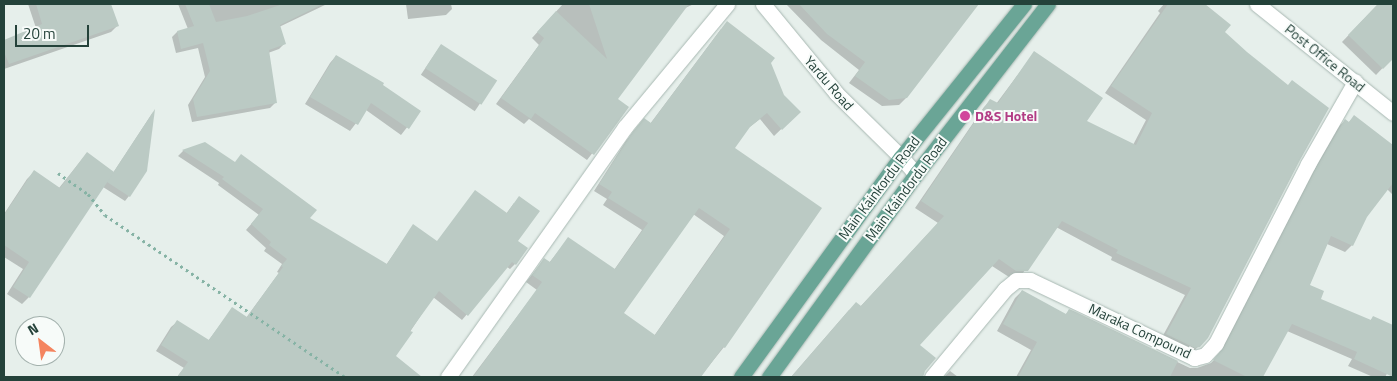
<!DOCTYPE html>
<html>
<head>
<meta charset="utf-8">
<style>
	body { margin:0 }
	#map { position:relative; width:1397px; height:381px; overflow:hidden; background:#e6efeb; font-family:"Titillium Web",sans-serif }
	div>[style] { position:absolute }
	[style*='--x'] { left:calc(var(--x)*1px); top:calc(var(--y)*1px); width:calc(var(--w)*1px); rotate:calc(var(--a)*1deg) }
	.shadow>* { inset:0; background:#0003; transform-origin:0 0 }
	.building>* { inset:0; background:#bbcac4; transform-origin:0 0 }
	.path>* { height:3px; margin-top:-1.5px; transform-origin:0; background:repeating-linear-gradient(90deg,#86b3a5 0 2.5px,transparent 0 6.5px) }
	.roads { filter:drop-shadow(0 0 1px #a8b8b2) drop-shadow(0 0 1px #a8b8b2) }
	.minor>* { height:15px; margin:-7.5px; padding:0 7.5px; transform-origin:7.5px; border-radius:7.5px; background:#fff }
	.primary>* { height:15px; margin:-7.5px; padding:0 7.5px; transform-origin:7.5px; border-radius:7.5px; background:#6aa596 }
	.dots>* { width:14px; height:14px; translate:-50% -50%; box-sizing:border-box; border:2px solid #f7fbf9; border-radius:50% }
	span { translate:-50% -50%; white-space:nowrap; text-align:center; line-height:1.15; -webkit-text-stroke:4px #f7fbf9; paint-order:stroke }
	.street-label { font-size:14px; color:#24423a }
	.hotel-label { font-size:14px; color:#b23c85; font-weight:700 }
	.left { translate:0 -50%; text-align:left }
	.frame { position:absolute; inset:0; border:5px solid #24423a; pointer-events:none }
	.north { position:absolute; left:15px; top:316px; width:50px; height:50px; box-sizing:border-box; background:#f7fbf9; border:1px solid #a3b1ad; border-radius:50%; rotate:330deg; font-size:14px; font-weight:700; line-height:20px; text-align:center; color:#24423a }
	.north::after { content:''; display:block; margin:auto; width:18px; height:22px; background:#f4845f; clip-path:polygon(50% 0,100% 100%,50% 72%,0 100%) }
	.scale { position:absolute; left:15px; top:25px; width:74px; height:22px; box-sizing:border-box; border:2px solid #24423a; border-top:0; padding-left:6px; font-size:15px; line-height:18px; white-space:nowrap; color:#24423a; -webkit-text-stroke:4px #f7fbf9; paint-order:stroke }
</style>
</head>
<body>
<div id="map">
	<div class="shadow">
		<div style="clip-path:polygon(28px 4px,110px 4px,117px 26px,111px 32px,4px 69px,4px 42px,36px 28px)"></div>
		<div style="clip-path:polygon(178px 4px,327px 4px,279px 27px,284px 44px,279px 49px,268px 53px,276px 102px,270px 108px,192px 122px,188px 105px,205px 77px,198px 48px,176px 53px,172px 37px,177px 32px,188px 29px)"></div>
		<div style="clip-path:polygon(406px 4px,451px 4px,452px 9px,446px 15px,408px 19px)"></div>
		<div style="clip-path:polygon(563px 4px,694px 4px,683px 9px,616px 99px,628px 107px,587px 160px,529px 119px,524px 124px,496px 104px,539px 45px,532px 38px)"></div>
		<div style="clip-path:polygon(786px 4px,977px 4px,906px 98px,899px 105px,882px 106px,849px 83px,859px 70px,821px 40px)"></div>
		<div style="clip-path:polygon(1164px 4px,1203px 4px,1229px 25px,1224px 32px,1299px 159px,1207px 337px,1192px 353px,1160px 341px,1185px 295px,1111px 260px,1112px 257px,1056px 227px,1020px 277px,1009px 277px,992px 266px,918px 345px,922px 377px,791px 377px,849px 310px,860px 307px,938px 223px,915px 208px,984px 107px,991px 100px,996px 104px,1034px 53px,1085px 121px,1133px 145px,1146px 120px,1105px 93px,1160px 13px,1158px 11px)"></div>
		<div style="clip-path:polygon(1378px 4px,1393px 4px,1393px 57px,1376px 75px,1342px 42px)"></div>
		<div style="clip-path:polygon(evenodd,721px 29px,770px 62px,783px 96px,799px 112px,774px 136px,760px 119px,747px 129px,733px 148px,820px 208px,724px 347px,700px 377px,472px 377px,537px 290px,526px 282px,544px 260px,549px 263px,568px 239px,614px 270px,642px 230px,603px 205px,607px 199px,594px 191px,626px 141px,638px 126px,650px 124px,721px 29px,693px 214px,724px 236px,654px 336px,623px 313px,693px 214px)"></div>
		<div style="left:441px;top:45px;width:65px;height:36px;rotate:34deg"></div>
		<div style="clip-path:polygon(336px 56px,419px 112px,401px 135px,366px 110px,350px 131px,305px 104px,330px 63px)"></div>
		<div style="clip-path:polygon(153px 112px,129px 196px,125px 201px,103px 187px,29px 297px,22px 304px,7px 294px,23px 269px,4px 257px,4px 214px,27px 179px,34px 172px,59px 188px,87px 153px,113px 173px)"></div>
		<div style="clip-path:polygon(1354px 117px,1393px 146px,1393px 195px,1387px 189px,1366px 216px,1352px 245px,1345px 252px,1327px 244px,1309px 286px,1319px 299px,1370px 321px,1373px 317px,1393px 326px,1393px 364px,1385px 377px,1373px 377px,1348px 366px,1352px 359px,1287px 331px,1262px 377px,1016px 377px,1031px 350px,997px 331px,1015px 298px,1022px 291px,1065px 315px,1069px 311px,1076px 314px,1190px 368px,1197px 368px,1211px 363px,1218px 356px,1310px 177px,1338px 127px,1345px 121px,1348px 123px)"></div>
		<div style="clip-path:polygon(205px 144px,308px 218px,386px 265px,413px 226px,436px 242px,506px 214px,514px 203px,515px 264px,510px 269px,507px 267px,462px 320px,433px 297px,394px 356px,420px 377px,177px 377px,184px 368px,156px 351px,171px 327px,177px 322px,208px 341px,232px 309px,246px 318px,279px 273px,277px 272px,282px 264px,264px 251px,266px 248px,246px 230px,259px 215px,218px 185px,219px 183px,178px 156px,183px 151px)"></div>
		<div style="clip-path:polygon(950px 371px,958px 377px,944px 377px)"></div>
	</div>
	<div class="building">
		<div style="clip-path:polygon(36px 4px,111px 4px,119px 26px,9px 64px,4px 52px,4px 40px,42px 24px)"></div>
		<div style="clip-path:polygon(185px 4px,209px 4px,216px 22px,247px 16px,283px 4px,323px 4px,280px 25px,286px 44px,269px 50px,277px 103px,197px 117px,193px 99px,210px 71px,203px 43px,181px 49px,177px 31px,194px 26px)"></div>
		<div style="clip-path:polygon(589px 4px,689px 4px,618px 99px,629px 107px,594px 155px,535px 113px,531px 119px,501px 98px,544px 38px,537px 32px,556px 11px,607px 59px)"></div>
		<div style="clip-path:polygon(799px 4px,979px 4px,907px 98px,889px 100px,855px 76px,865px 62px,827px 34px)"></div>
		<div style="clip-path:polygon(1168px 4px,1205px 4px,1231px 25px,1225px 32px,1247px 52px,1288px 85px,1292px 80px,1329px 108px,1300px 160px,1208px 338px,1200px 347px,1195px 348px,1166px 334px,1191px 288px,1116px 253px,1118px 250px,1062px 221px,1028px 271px,1016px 271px,999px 259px,920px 345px,936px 358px,925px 371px,923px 377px,791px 377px,856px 302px,861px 306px,944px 216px,921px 201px,990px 99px,998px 103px,1034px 51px,1103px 98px,1087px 121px,1136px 145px,1152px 113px,1111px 86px)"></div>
		<div style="clip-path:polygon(1378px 4px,1393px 4px,1393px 59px,1383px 69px,1348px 35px)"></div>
		<div style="clip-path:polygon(evenodd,727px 21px,775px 58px,771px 63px,784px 95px,801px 112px,782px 130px,767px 113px,750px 127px,735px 148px,822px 208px,725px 348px,723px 347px,701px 377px,473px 377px,542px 282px,532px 275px,544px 258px,550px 262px,568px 237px,615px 269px,648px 223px,608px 198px,612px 192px,599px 184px,632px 133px,644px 118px,651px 123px,727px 21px,699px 208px,730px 229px,655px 335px,624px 313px,699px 208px)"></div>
		<div style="left:441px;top:44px;width:67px;height:29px;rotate:33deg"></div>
		<div style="clip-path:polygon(336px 55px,384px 83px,383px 85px,421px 111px,409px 129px,371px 103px,358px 125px,310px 97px)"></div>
		<div style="clip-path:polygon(155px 109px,147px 171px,130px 197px,107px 182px)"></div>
		<div style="clip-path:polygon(1354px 115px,1393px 145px,1393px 183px,1367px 217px,1353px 246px,1331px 236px,1310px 285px,1324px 291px,1321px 299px,1371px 320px,1373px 316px,1393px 325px,1393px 377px,1354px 359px,1357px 352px,1292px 324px,1263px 377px,1247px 377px,1213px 360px,1224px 347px,1316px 168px,1345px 119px,1349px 122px)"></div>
		<div style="clip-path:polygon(205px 142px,235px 162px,241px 154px,317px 210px,310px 218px,387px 264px,413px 224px,437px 241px,475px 190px,507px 213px,519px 196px,540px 211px,518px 241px,528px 248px,516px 265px,512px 262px,468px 316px,439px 291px,410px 331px,413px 332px,396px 356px,422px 377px,177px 377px,188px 362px,161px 345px,177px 320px,209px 340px,232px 307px,247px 317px,283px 267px,281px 266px,287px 259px,269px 245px,271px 242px,251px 224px,263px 209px,222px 179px,224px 177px,182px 150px)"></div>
		<div style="clip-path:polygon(87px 152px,114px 172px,30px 298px,13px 287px,29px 262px,4px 245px,4px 215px,34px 170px,60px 188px)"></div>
		<div style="clip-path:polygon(1022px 290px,1066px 314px,1069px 309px,1076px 312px,1178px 361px,1170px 377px,1018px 377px,1037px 342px,1003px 324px)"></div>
	</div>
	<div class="path">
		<div style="--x:58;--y:173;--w:37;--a:35"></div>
		<div style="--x:88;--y:194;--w:27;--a:51"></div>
		<div style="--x:105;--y:215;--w:290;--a:34"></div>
	</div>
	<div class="roads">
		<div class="minor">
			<div style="--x:763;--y:4;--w:115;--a:50.6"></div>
			<div style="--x:836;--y:93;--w:91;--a:44.6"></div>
			<div style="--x:901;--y:157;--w:23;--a:49"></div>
			<div style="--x:1257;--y:4;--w:174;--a:38.7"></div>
			<div style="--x:448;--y:377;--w:306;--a:-54.7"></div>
			<div style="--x:625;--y:127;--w:160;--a:-50.3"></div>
			<div style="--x:932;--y:377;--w:114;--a:-50.3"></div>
			<div style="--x:1005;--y:289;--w:14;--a:-39"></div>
			<div style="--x:1016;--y:280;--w:14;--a:0"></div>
			<div style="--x:1030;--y:280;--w:182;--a:25.4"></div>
			<div style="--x:1194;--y:358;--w:11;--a:-15"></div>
			<div style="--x:1205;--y:355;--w:16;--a:-47"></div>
			<div style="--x:1216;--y:343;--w:201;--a:-62.8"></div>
			<div style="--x:1308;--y:164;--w:95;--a:-60.2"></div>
		</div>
		<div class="primary">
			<div style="--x:741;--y:377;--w:272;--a:-54"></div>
			<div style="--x:901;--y:157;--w:196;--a:-51.2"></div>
			<div style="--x:769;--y:377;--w:251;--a:-54.1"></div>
			<div style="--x:916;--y:174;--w:215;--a:-52.2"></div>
		</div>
	</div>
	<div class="dots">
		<div style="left:965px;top:116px;background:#d1479c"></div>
	</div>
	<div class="street-label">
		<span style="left:1325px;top:58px;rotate:39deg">Post Office Road</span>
		<span style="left:829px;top:83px;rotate:49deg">Yardu Road</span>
		<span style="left:879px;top:188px;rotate:-53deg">Main Kainkordu Road</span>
		<span style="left:906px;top:189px;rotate:-53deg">Main Kaindordu Road</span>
		<span style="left:1140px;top:331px;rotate:25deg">Maraka Compound</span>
	</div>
	<div class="hotel-label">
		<span class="left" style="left:975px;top:116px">D&amp;S Hotel</span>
	</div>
	<div class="frame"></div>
	<div class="north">N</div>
	<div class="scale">20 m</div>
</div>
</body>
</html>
